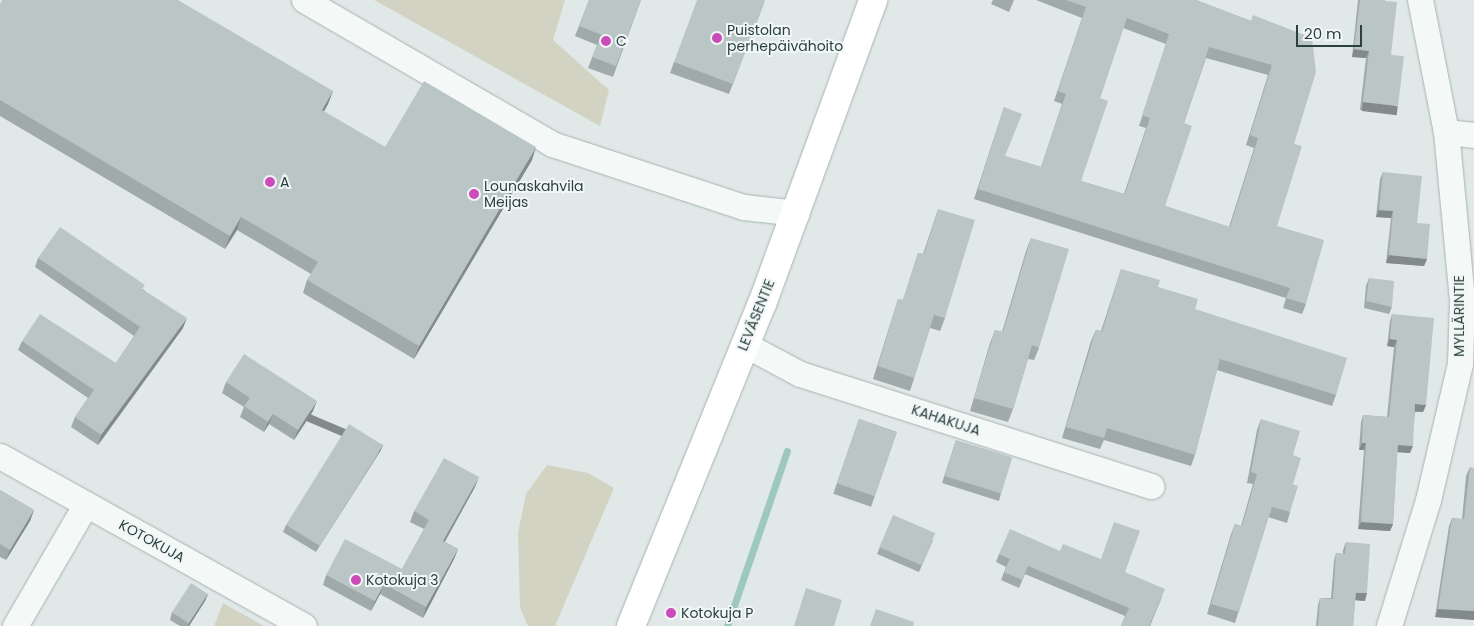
<!DOCTYPE html>
<html>
<head>
<meta charset="utf-8">
<style>
	body { margin:0 }
	#map { position:relative; width:1474px; height:626px; overflow:hidden; background:#e1e9e8; font-family:Poppins,sans-serif }
	div>[style] { position:absolute }
	[style*='--x'] { left:calc(var(--x)*1px); top:calc(var(--y)*1px); width:calc(var(--w)*1px); rotate:calc(var(--a)*1deg) }
	.green>* { inset:0; background:#d2d3c3 }
	.stream>* { height:7px; margin:-3.5px; padding:0 3.5px; transform-origin:3.5px; border-radius:3.5px; background:#9ec8bf }
	.roads { filter:drop-shadow(0 0 1px #a6b3b2) drop-shadow(0 0 1px #a6b3b2) }
	.minor>* { height:25px; margin:-12.5px; padding:0 12.5px; transform-origin:12.5px; border-radius:12.5px; background:#f4f8f7 }
	.major>* { height:28px; margin:-14px; padding:0 14px; transform-origin:14px; border-radius:14px; background:#fff }
	.wall>* { inset:0; background:#9faaa9; transform-origin:0 0 }
	.shaded-wall>* { inset:0; background:#828b8a; transform-origin:0 0 }
	.building>* { inset:0; background:#b9c6c5; transform-origin:0 0 }
	.dots>* { width:14px; height:14px; translate:-50% -50%; box-sizing:border-box; border:2px solid #f1f7f6; border-radius:50% }
	span { translate:-50% -50%; white-space:nowrap; text-align:center; line-height:1.15; -webkit-text-stroke:4px #f1f7f6; paint-order:stroke }
	.poi-label { font-size:14px; color:#2a413f }
	.left { translate:0 -50%; text-align:left }
	.street-label { font-size:14px; color:#2a413f }
	.scale { position:absolute; left:1296px; top:25px; width:66px; height:22px; box-sizing:border-box; border:2px solid #2a413f; border-top:0; padding-left:6px; font-size:15px; line-height:18px; white-space:nowrap; color:#2a413f; -webkit-text-stroke:4px #f1f7f6; paint-order:stroke }
</style>
</head>
<body>
<div id="map">
	<div class="green">
		<div style="clip-path:polygon(374px 0,565px 0,553px 40px,609px 90px,600px 126px)"></div>
		<div style="clip-path:polygon(547px 465px,588px 473px,614px 488px,555px 626px,528px 626px,520px 608px,518px 533px,526px 494px)"></div>
		<div style="clip-path:polygon(223px 603px,264px 626px,214px 626px)"></div>
	</div>
	<div class="stream">
		<div style="--x:727;--y:626;--w:185;--a:-71.1"></div>
	</div>
	<div class="roads">
		<div class="minor">
			<div style="--x:304;--y:0;--w:287;--a:30.1"></div>
			<div style="--x:552;--y:144;--w:202;--a:18.2"></div>
			<div style="--x:744;--y:207;--w:53;--a:6.5"></div>
			<div style="--x:1446;--y:132;--w:28;--a:6"></div>
			<div style="--x:744;--y:344;--w:64;--a:28.2"></div>
			<div style="--x:800;--y:374;--w:369;--a:17.7"></div>
			<div style="--x:0;--y:456;--w:348;--a:29.2"></div>
			<div style="--x:15;--y:626;--w:141;--a:-59.8"></div>
			<div style="--x:1389;--y:626;--w:132;--a:-72.8"></div>
			<div style="--x:1428;--y:500;--w:140;--a:-76.8"></div>
			<div style="--x:1460;--y:364;--w:64;--a:-88.2"></div>
			<div style="--x:1462;--y:300;--w:169;--a:-95.4"></div>
			<div style="--x:1446;--y:132;--w:135;--a:-101.1"></div>
		</div>
		<div class="major">
			<div style="--x:631;--y:626;--w:348;--a:-67.9"></div>
			<div style="--x:762;--y:304;--w:324;--a:-69.9"></div>
		</div>
	</div>
	<div class="wall">
		<div style="clip-path:polygon(589px 0,641px 0,613px 77px,588px 68px,597px 45px,575px 36px)"></div>
		<div style="clip-path:polygon(993px 0,1014px 0,1009px 12px,991px 4px)"></div>
		<div style="clip-path:polygon(evenodd,1036px 0,1196px 0,1251px 21px,1312px 38px,1294px 144px,1277px 226px,1306px 304px,1302px 314px,1283px 308px,1286px 298px,974px 199px,1004px 107px,1005px 156px,1041px 167px,1062px 104px,1054px 101px,1082px 18px,1036px 0,1123px 28px,1166px 44px,1139px 126px,1146px 128px,1124px 194px,1081px 181px,1100px 98px,1123px 28px,1036px 0,1206px 58px,1268px 75px,1246px 145px,1254px 148px,1229px 227px,1165px 206px,1184px 123px,1206px 58px)"></div>
		<div style="clip-path:polygon(1358px 0,1385px 0,1391px 55px,1396px 114px,1360px 110px,1366px 58px,1352px 57px)"></div>
		<div style="clip-path:polygon(764px 3px,729px 94px,670px 73px,674px 62px)"></div>
		<div style="clip-path:polygon(0 4px,333px 91px,328px 104px,324px 112px,385px 147px,532px 160px,414px 359px,303px 293px,307px 280px,311px 274px,237px 230px,225px 249px,0 116px)"></div>
		<div style="clip-path:polygon(1383px 172px,1417px 223px,1427px 259px,1424px 266px,1386px 263px,1391px 218px,1376px 217px,1380px 179px)"></div>
		<div style="clip-path:polygon(938px 209px,945px 318px,940px 331px,930px 328px,910px 391px,873px 379px,898px 299px,903px 300px,918px 253px,923px 254px)"></div>
		<div style="clip-path:polygon(1031px 238px,1039px 348px,1034px 360px,1028px 359px,1013px 409px,1008px 422px,970px 411px,990px 343px,995px 330px,1002px 332px,1026px 251px)"></div>
		<div style="clip-path:polygon(38px 258px,143px 289px,183px 328px,98px 445px,71px 427px,75px 417px,88px 398px,18px 350px,22px 341px,116px 363px,134px 336px,35px 267px)"></div>
		<div style="clip-path:polygon(1121px 269px,1158px 287px,1336px 395px,1332px 406px,1217px 370px,1195px 455px,1191px 466px,1104px 440px,1100px 449px,1062px 438px,1091px 341px,1096px 330px,1101px 331px)"></div>
		<div style="clip-path:polygon(1369px 278px,1392px 307px,1389px 314px,1364px 308px,1366px 286px)"></div>
		<div style="clip-path:polygon(1392px 314px,1426px 405px,1423px 412px,1415px 412px,1410px 453px,1397px 452px,1393px 524px,1390px 531px,1358px 529px,1364px 450px,1359px 450px,1361px 422px,1363px 415px,1387px 417px,1394px 347px,1387px 346px,1390px 321px)"></div>
		<div style="clip-path:polygon(226px 382px,313px 411px,294px 440px,269px 424px,264px 432px,240px 417px,244px 407px,222px 393px)"></div>
		<div style="left:859px;top:419px;width:40px;height:79px;rotate:19deg"></div>
		<div style="clip-path:polygon(1261px 419px,1293px 455px,1293px 484px,1290px 512px,1287px 523px,1268px 517px,1235px 623px,1207px 614px,1231px 534px,1235px 524px,1241px 526px,1253px 484px,1247px 483px,1257px 430px)"></div>
		<div style="clip-path:polygon(956px 440px,1001px 493px,999px 501px,942px 483px)"></div>
		<div style="clip-path:polygon(383px 445px,380px 452px,316px 552px,283px 532px,286px 525px)"></div>
		<div style="clip-path:polygon(1470px 467px,1474px 620px,1435px 617px,1449px 526px,1452px 518px,1462px 519px,1466px 476px)"></div>
		<div style="clip-path:polygon(475px 487px,445px 542px,458px 549px,454px 559px,423px 618px,380px 594px,371px 611px,323px 585px,326px 575px,402px 569px,424px 529px,410px 522px,414px 511px)"></div>
		<div style="clip-path:polygon(0 490px,34px 510px,30px 521px,6px 560px,0 557px)"></div>
		<div style="clip-path:polygon(933px 540px,919px 572px,877px 554px,880px 547px)"></div>
		<div style="clip-path:polygon(1346px 542px,1365px 601px,1355px 600px,1353px 626px,1316px 626px,1318px 605px,1320px 598px,1331px 598px,1334px 561px,1336px 553px,1343px 554px,1343px 550px)"></div>
		<div style="clip-path:polygon(1060px 551px,1125px 572px,1162px 597px,1150px 626px,1121px 626px,1125px 616px,1025px 574px,1019px 588px,1001px 580px,1006px 567px,996px 562px,999px 554px)"></div>
		<div style="clip-path:polygon(208px 594px,205px 601px,189px 626px,180px 626px,170px 620px,172px 612px)"></div>
	</div>
	<div class="shaded-wall">
		<div style="clip-path:polygon(1354px 49px,1369px 51px,1366px 58px,1352px 57px)"></div>
		<div style="clip-path:polygon(333px 91px,328px 104px,317px 123px,322px 110px)"></div>
		<div style="left:1363px;top:102px;width:35px;height:9px;rotate:7deg"></div>
		<div style="clip-path:polygon(536px 147px,532px 160px,414px 359px,419px 346px)"></div>
		<div style="clip-path:polygon(1379px 210px,1393px 211px,1391px 218px,1376px 217px)"></div>
		<div style="clip-path:polygon(241px 217px,237px 230px,225px 249px,230px 236px)"></div>
		<div style="clip-path:polygon(1389px 255px,1427px 259px,1424px 266px,1386px 263px)"></div>
		<div style="clip-path:polygon(187px 318px,183px 328px,98px 445px,101px 435px)"></div>
		<div style="clip-path:polygon(1390px 339px,1397px 340px,1394px 347px,1387px 346px)"></div>
		<div style="clip-path:polygon(317px 401px,313px 411px,294px 440px,298px 430px)"></div>
		<div style="clip-path:polygon(1415px 404px,1426px 405px,1423px 412px,1413px 411px)"></div>
		<div style="clip-path:polygon(273px 414px,269px 424px,264px 432px,268px 422px)"></div>
		<div style="clip-path:polygon(1362px 443px,1366px 443px,1364px 450px,1359px 450px)"></div>
		<div style="left:383px;top:445px;width:8px;height:119px;rotate:113deg"></div>
		<div style="clip-path:polygon(1398px 445px,1413px 446px,1410px 453px,1395px 452px)"></div>
		<div style="clip-path:polygon(479px 477px,475px 487px,439px 551px,443px 541px)"></div>
		<div style="clip-path:polygon(34px 510px,30px 521px,6px 560px,10px 550px)"></div>
		<div style="clip-path:polygon(1361px 522px,1393px 524px,1390px 531px,1358px 529px)"></div>
		<div style="clip-path:polygon(458px 549px,454px 559px,423px 618px,426px 607px)"></div>
		<div style="clip-path:polygon(384px 584px,380px 594px,371px 611px,375px 601px)"></div>
		<div style="clip-path:polygon(1356px 593px,1367px 593px,1365px 601px,1353px 600px)"></div>
		<div style="clip-path:polygon(208px 594px,205px 601px,189px 626px,188px 626px,189px 623px)"></div>
		<div style="clip-path:polygon(1438px 609px,1474px 611px,1474px 620px,1435px 617px)"></div>
	</div>
	<div class="building">
		<div style="clip-path:polygon(2px 0,178px 0,333px 91px,322px 110px,385px 147px,424px 81px,536px 147px,419px 346px,307px 280px,318px 262px,241px 217px,230px 236px,0 100px,0 4px)"></div>
		<div style="clip-path:polygon(589px 0,641px 0,616px 66px,592px 57px,602px 35px,579px 26px)"></div>
		<div style="clip-path:polygon(697px 0,765px 0,733px 84px,674px 62px)"></div>
		<div style="clip-path:polygon(evenodd,1066px 0,1196px 0,1251px 21px,1253px 15px,1312px 38px,1316px 72px,1294px 144px,1302px 146px,1277px 226px,1324px 240px,1306px 304px,1286px 298px,1290px 288px,978px 189px,1004px 107px,1022px 114px,1005px 156px,1041px 167px,1066px 94px,1058px 91px,1086px 7px,1066px 0,1127px 18px,1169px 34px,1142px 115px,1150px 118px,1125px 194px,1081px 181px,1108px 101px,1100px 98px,1127px 18px,1066px 0,1209px 47px,1272px 65px,1250px 135px,1258px 138px,1230px 227px,1165px 206px,1192px 126px,1184px 123px,1209px 47px)"></div>
		<div style="clip-path:polygon(1360px 0,1385px 0,1385px 1px,1397px 2px,1391px 55px,1404px 56px,1398px 106px,1363px 102px,1369px 51px,1354px 49px)"></div>
		<div style="clip-path:polygon(1383px 172px,1422px 176px,1417px 223px,1430px 224px,1427px 259px,1389px 255px,1393px 211px,1379px 210px)"></div>
		<div style="clip-path:polygon(938px 209px,975px 220px,945px 318px,934px 315px,914px 378px,878px 366px,898px 299px,903px 300px,918px 253px,924px 254px)"></div>
		<div style="clip-path:polygon(60px 227px,145px 285px,142px 289px,187px 318px,101px 435px,75px 417px,94px 390px,22px 341px,40px 314px,116px 363px,140px 327px,38px 258px)"></div>
		<div style="clip-path:polygon(1031px 238px,1069px 249px,1039px 348px,1032px 345px,1013px 409px,974px 398px,995px 330px,1003px 332px)"></div>
		<div style="clip-path:polygon(1121px 269px,1160px 280px,1158px 287px,1198px 299px,1195px 309px,1347px 358px,1336px 395px,1220px 359px,1195px 455px,1107px 428px,1104px 438px,1066px 427px,1096px 330px,1102px 332px)"></div>
		<div style="clip-path:polygon(1369px 278px,1394px 281px,1392px 307px,1366px 301px)"></div>
		<div style="clip-path:polygon(1392px 314px,1434px 318px,1426px 405px,1415px 404px,1413px 446px,1398px 445px,1393px 524px,1361px 522px,1366px 443px,1362px 443px,1363px 415px,1389px 417px,1397px 340px,1390px 339px)"></div>
		<div style="clip-path:polygon(244px 354px,317px 401px,298px 430px,273px 414px,268px 422px,244px 406px,250px 398px,226px 382px)"></div>
		<div style="left:859px;top:419px;width:40px;height:68px;rotate:19deg"></div>
		<div style="clip-path:polygon(1261px 419px,1300px 431px,1293px 455px,1301px 458px,1293px 484px,1298px 486px,1290px 512px,1272px 507px,1239px 612px,1211px 604px,1235px 524px,1242px 526px,1257px 474px,1251px 472px)"></div>
		<div style="left:349px;top:424px;width:40px;height:119px;rotate:32deg"></div>
		<div style="left:956px;top:440px;width:59px;height:38px;rotate:17deg"></div>
		<div style="clip-path:polygon(444px 458px,479px 477px,443px 541px,458px 549px,426px 607px,384px 584px,375px 601px,326px 575px,345px 539px,402px 569px,429px 520px,414px 511px)"></div>
		<div style="clip-path:polygon(1470px 467px,1474px 468px,1474px 611px,1438px 609px,1452px 518px,1464px 519px)"></div>
		<div style="clip-path:polygon(0 490px,34px 510px,10px 550px,0 544px)"></div>
		<div style="left:893px;top:515px;width:46px;height:35px;rotate:23deg"></div>
		<div style="clip-path:polygon(1114px 522px,1140px 531px,1125px 572px,1165px 589px,1149px 626px,1121px 626px,1129px 608px,1028px 566px,1022px 580px,1004px 572px,1010px 559px,999px 554px,1010px 529px,1060px 551px,1063px 544px,1101px 559px)"></div>
		<div style="clip-path:polygon(1346px 542px,1370px 544px,1367px 593px,1356px 593px,1353px 626px,1318px 626px,1320px 598px,1333px 599px,1336px 553px,1345px 554px)"></div>
		<div style="left:191px;top:583px;width:20px;height:35px;rotate:33deg"></div>
		<div style="clip-path:polygon(806px 588px,842px 600px,834px 626px,794px 626px)"></div>
		<div style="clip-path:polygon(876px 609px,914px 622px,913px 626px,870px 626px)"></div>
	</div>
	<div class="dots">
		<div style="left:717px;top:38px;background:#ca4bb9"></div>
		<div style="left:606px;top:41px;background:#ca4bb9"></div>
		<div style="left:270px;top:182px;background:#ca4bb9"></div>
		<div style="left:474px;top:194px;background:#ca4bb9"></div>
		<div style="left:356px;top:580px;background:#ca4bb9"></div>
		<div style="left:671px;top:613px;background:#ca4bb9"></div>
	</div>
	<div class="poi-label">
		<span class="left" style="left:727px;top:38px">Puistolan<br>perhepäivähoito</span>
		<span class="left" style="left:616px;top:41px">C</span>
		<span class="left" style="left:280px;top:182px">A</span>
		<span class="left" style="left:484px;top:194px">Lounaskahvila<br>Meijas</span>
		<span class="left" style="left:366px;top:580px">Kotokuja 3</span>
		<span class="left" style="left:681px;top:613px">Kotokuja P</span>
	</div>
	<div class="street-label">
		<span style="left:756px;top:315px;rotate:-68deg">LEVÄSENTIE</span>
		<span style="left:1459px;top:316px;rotate:-90deg">MYLLÄRINTIE</span>
		<span style="left:946px;top:420px;rotate:18deg">KAHAKUJA</span>
		<span style="left:152px;top:541px;rotate:29deg">KOTOKUJA</span>
	</div>
	<div class="scale">20 m</div>
</div>
</body>
</html>
